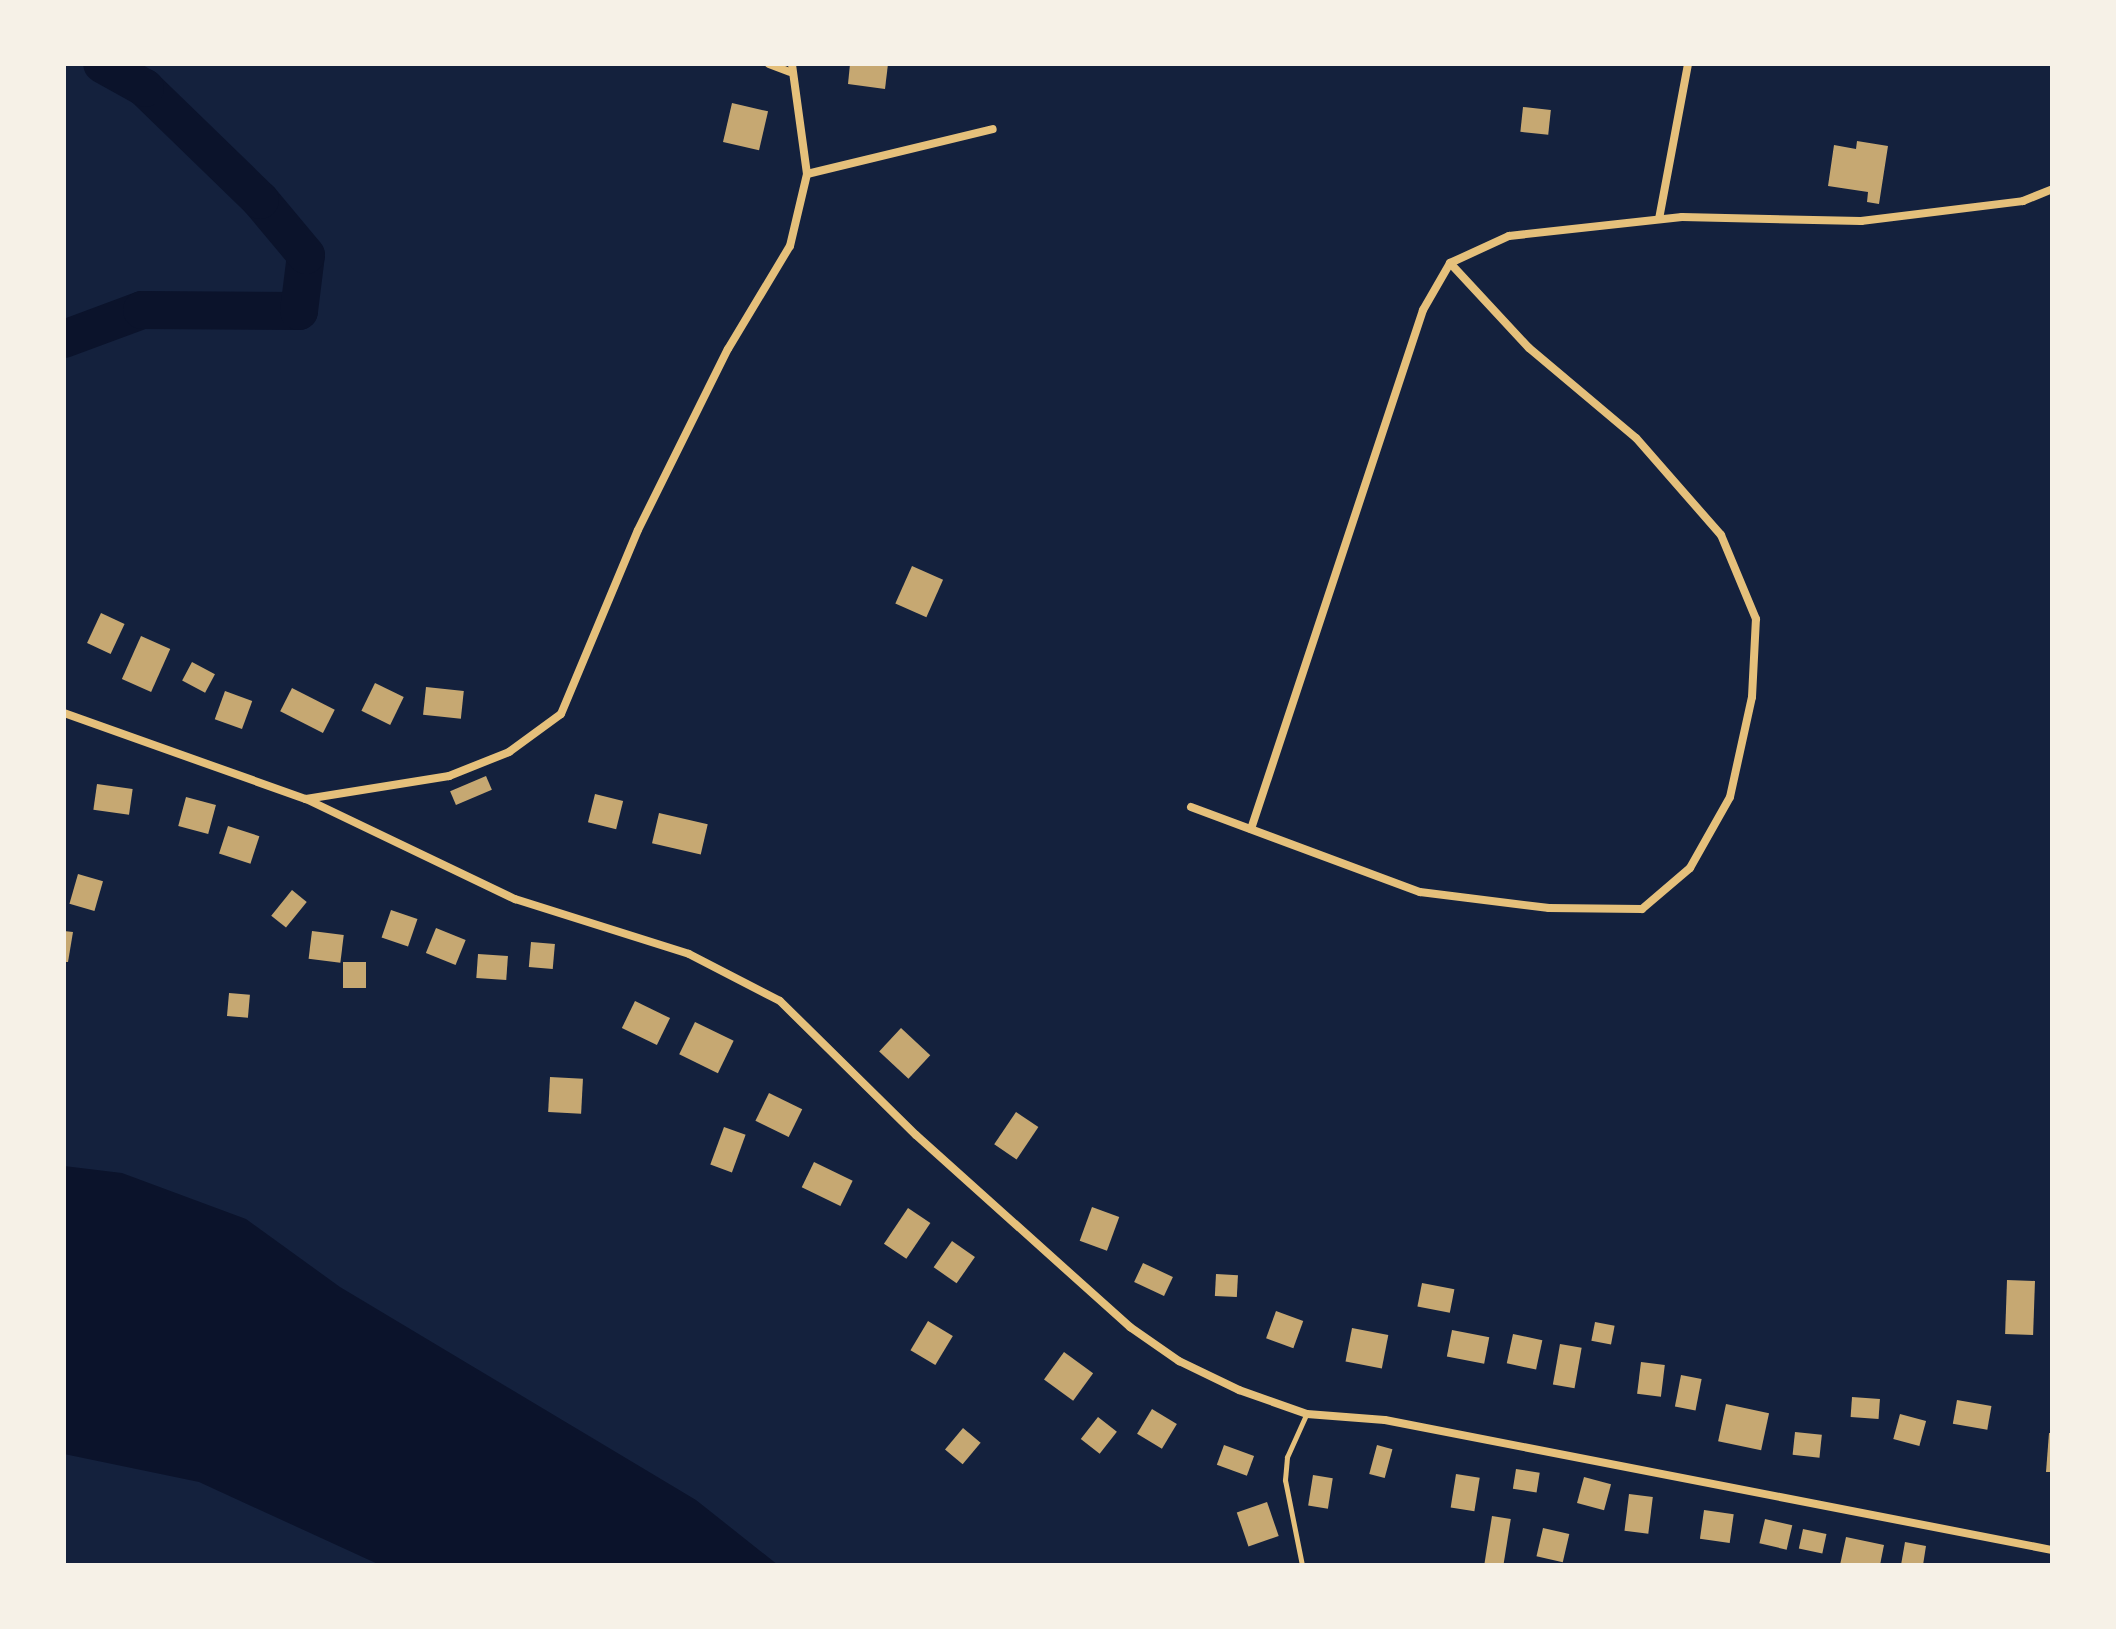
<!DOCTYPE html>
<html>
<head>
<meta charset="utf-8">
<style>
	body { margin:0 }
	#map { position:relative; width:2116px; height:1629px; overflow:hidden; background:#14213d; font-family:Helvetica,sans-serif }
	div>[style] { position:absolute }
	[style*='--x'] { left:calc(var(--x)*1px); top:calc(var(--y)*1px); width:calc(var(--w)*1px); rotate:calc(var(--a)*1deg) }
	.water>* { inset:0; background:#0b132b }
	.river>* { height:38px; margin:-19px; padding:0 19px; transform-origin:19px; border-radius:19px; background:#0b132b }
	.building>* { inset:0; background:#c6a872; transform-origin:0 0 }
	.service>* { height:5px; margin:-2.5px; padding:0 2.5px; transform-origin:2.5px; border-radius:2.5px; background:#e5c07b }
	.minor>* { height:8px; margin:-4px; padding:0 4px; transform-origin:4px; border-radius:4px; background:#e5c07b }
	span { translate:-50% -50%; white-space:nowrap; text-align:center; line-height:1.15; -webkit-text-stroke:6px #f6f1e7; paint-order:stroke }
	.frame { position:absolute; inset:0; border:66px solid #f6f1e7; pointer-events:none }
</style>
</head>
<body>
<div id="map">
	<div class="water">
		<div style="clip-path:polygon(64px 1166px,122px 1173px,246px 1219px,340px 1287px,696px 1500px,778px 1565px,380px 1565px,199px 1482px,64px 1454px)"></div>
	</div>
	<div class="river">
		<div style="--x:64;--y:339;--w:83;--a:-20.4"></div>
		<div style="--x:142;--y:310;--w:157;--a:0.4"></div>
		<div style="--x:299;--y:311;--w:56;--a:-82.9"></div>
		<div style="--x:306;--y:255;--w:72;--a:-129.9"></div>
		<div style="--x:260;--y:200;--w:161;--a:-135.8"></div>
		<div style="--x:145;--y:88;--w:49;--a:-150.8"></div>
	</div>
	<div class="building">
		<div style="clip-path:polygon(850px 64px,888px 64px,885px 89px,848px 84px)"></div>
		<div style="left:732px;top:103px;width:37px;height:40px;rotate:13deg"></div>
		<div style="left:1523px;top:107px;width:28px;height:25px;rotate:6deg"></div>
		<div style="clip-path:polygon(1857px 141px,1888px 146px,1879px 204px,1867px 202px,1868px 192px,1828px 186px,1834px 145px,1856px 149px)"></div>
		<div style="left:912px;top:566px;width:34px;height:41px;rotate:24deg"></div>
		<div style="left:101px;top:613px;width:26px;height:33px;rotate:25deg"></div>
		<div style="left:141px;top:636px;width:32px;height:47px;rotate:24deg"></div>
		<div style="left:192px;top:662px;width:26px;height:21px;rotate:28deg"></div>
		<div style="left:375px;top:683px;width:32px;height:31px;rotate:26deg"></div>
		<div style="left:426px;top:687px;width:38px;height:28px;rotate:6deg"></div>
		<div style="left:292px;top:688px;width:48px;height:26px;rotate:27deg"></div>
		<div style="left:225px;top:691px;width:29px;height:30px;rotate:20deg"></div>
		<div style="left:486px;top:776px;width:15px;height:39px;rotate:67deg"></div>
		<div style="left:97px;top:784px;width:36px;height:26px;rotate:8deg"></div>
		<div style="left:595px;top:794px;width:29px;height:29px;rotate:14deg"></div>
		<div style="left:186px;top:797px;width:31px;height:30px;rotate:15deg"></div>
		<div style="left:659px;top:813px;width:50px;height:31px;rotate:13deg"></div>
		<div style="left:228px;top:826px;width:33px;height:29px;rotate:18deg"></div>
		<div style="left:78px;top:874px;width:26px;height:31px;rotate:16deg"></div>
		<div style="left:292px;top:890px;width:19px;height:33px;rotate:39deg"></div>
		<div style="left:391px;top:910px;width:28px;height:29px;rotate:19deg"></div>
		<div style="left:436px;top:928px;width:32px;height:27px;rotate:22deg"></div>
		<div style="clip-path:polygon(64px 931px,73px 932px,68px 962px,64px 962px)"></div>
		<div style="left:312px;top:931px;width:32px;height:28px;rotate:7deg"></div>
		<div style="left:531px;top:942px;width:24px;height:25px;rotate:5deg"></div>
		<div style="left:478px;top:954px;width:30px;height:24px;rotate:4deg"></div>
		<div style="left:343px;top:962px;width:23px;height:26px"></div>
		<div style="left:229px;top:993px;width:21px;height:23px;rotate:5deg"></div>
		<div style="left:635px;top:1001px;width:39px;height:30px;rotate:26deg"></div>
		<div style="left:695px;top:1022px;width:43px;height:36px;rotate:26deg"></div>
		<div style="left:901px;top:1028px;width:40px;height:32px;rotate:43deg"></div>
		<div style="left:550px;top:1077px;width:33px;height:35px;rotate:3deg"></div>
		<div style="left:769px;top:1093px;width:37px;height:31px;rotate:26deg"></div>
		<div style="left:1016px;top:1112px;width:27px;height:39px;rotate:34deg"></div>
		<div style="left:724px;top:1127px;width:23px;height:40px;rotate:20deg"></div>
		<div style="left:814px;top:1162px;width:43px;height:28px;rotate:26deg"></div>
		<div style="left:1092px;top:1207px;width:29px;height:36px;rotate:20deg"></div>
		<div style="left:908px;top:1208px;width:27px;height:43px;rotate:34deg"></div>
		<div style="left:952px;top:1241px;width:28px;height:32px;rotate:35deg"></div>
		<div style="left:1143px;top:1263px;width:33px;height:21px;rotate:25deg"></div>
		<div style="left:1216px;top:1274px;width:22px;height:22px;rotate:3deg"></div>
		<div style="left:2007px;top:1280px;width:28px;height:54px;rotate:2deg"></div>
		<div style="left:1422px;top:1283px;width:33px;height:24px;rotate:11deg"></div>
		<div style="left:1276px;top:1311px;width:29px;height:29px;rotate:20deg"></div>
		<div style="left:928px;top:1321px;width:29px;height:34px;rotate:31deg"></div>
		<div style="left:1595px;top:1322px;width:20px;height:19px;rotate:11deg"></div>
		<div style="left:1352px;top:1328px;width:37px;height:34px;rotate:11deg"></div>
		<div style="left:1452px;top:1330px;width:38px;height:27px;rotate:11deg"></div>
		<div style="left:1513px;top:1334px;width:30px;height:30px;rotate:12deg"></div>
		<div style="left:1560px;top:1344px;width:22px;height:41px;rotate:10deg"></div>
		<div style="left:1064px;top:1352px;width:36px;height:34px;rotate:36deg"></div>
		<div style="left:1641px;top:1362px;width:24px;height:32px;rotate:7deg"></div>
		<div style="left:1681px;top:1375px;width:21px;height:32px;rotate:11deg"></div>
		<div style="left:1852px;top:1397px;width:28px;height:20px;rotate:4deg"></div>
		<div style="left:1957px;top:1400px;width:35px;height:24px;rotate:10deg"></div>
		<div style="left:1726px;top:1404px;width:44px;height:38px;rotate:12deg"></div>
		<div style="left:1152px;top:1409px;width:29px;height:29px;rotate:31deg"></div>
		<div style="left:1900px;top:1414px;width:27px;height:26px;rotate:15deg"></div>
		<div style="left:1098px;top:1417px;width:24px;height:28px;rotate:38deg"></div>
		<div style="left:963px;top:1428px;width:23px;height:28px;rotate:40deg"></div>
		<div style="left:1795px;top:1432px;width:27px;height:23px;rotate:6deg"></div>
		<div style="clip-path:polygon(2049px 1433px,2052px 1433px,2052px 1472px,2046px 1472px)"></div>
		<div style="left:1224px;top:1445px;width:32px;height:21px;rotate:20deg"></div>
		<div style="left:1377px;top:1445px;width:16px;height:30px;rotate:15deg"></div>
		<div style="left:1516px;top:1469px;width:24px;height:20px;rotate:9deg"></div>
		<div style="left:1456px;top:1474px;width:24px;height:34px;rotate:9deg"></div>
		<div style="left:1313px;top:1475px;width:20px;height:31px;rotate:9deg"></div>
		<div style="left:1584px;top:1477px;width:28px;height:27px;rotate:15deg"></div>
		<div style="left:1629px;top:1494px;width:24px;height:37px;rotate:7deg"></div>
		<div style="left:1267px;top:1502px;width:36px;height:32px;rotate:71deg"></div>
		<div style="left:1704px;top:1510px;width:30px;height:29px;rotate:8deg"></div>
		<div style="left:1492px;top:1516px;width:19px;height:49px;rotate:9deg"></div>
		<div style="left:1765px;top:1519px;width:28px;height:25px;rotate:13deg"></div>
		<div style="left:1543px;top:1528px;width:27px;height:29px;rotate:13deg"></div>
		<div style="left:1803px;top:1529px;width:24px;height:20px;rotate:12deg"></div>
		<div style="clip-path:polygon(1846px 1537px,1884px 1545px,1880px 1565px,1840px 1565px)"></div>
		<div style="clip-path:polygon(1905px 1542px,1926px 1546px,1923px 1565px,1901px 1565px)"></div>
	</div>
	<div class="service">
		<div style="--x:1302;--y:1565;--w:87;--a:-101.3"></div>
		<div style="--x:1285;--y:1480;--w:23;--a:-85"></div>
		<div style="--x:1287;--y:1457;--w:46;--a:-65.7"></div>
	</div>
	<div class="minor">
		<div style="--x:769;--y:64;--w:22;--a:21"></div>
		<div style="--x:807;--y:174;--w:191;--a:-13.6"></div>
		<div style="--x:1659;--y:219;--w:158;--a:-79.4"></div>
		<div style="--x:1450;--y:263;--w:65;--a:-24.6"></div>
		<div style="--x:1509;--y:236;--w:174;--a:-6.3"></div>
		<div style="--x:1682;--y:217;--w:179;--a:1.3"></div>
		<div style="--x:1861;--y:221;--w:163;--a:-7"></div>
		<div style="--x:2023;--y:201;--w:31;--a:-22"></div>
		<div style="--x:64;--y:713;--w:257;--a:19.6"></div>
		<div style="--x:306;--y:799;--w:232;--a:25.6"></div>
		<div style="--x:515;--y:899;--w:182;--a:17.5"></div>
		<div style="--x:689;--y:954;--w:102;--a:27.3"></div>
		<div style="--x:780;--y:1001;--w:191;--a:44.6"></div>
		<div style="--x:916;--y:1135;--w:288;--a:41.9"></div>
		<div style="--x:1130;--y:1327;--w:60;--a:34.8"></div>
		<div style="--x:1179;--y:1361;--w:67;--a:25.8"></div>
		<div style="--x:1239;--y:1390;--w:72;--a:19.4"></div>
		<div style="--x:1307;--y:1414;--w:78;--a:4.4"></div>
		<div style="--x:1385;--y:1420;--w:680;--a:11.03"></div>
		<div style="--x:306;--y:799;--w:145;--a:-9.1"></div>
		<div style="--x:449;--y:776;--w:65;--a:-21.8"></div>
		<div style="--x:509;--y:752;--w:64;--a:-36.2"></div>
		<div style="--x:561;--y:714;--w:199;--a:-67.3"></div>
		<div style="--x:638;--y:530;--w:202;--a:-63.6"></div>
		<div style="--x:728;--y:349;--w:120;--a:-59"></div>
		<div style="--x:790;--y:246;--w:74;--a:-76.7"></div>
		<div style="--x:807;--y:174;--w:111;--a:-97.8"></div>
		<div style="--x:1191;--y:807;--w:244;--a:20.4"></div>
		<div style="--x:1420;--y:892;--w:130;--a:7.1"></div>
		<div style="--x:1549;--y:908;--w:93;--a:0.6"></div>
		<div style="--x:1642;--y:909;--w:63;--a:-40.5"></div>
		<div style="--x:1690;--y:868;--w:81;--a:-60.6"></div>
		<div style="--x:1730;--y:797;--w:102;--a:-77.6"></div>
		<div style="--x:1752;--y:697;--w:78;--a:-87.1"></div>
		<div style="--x:1756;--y:619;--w:91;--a:-112.6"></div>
		<div style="--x:1721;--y:535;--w:129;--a:-131.2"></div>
		<div style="--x:1636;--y:438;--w:140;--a:-139.9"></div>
		<div style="--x:1529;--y:348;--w:116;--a:-132.9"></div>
		<div style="--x:1251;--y:829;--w:547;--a:-71.66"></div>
		<div style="--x:1423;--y:310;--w:54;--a:-60.1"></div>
	</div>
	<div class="frame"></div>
</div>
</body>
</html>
